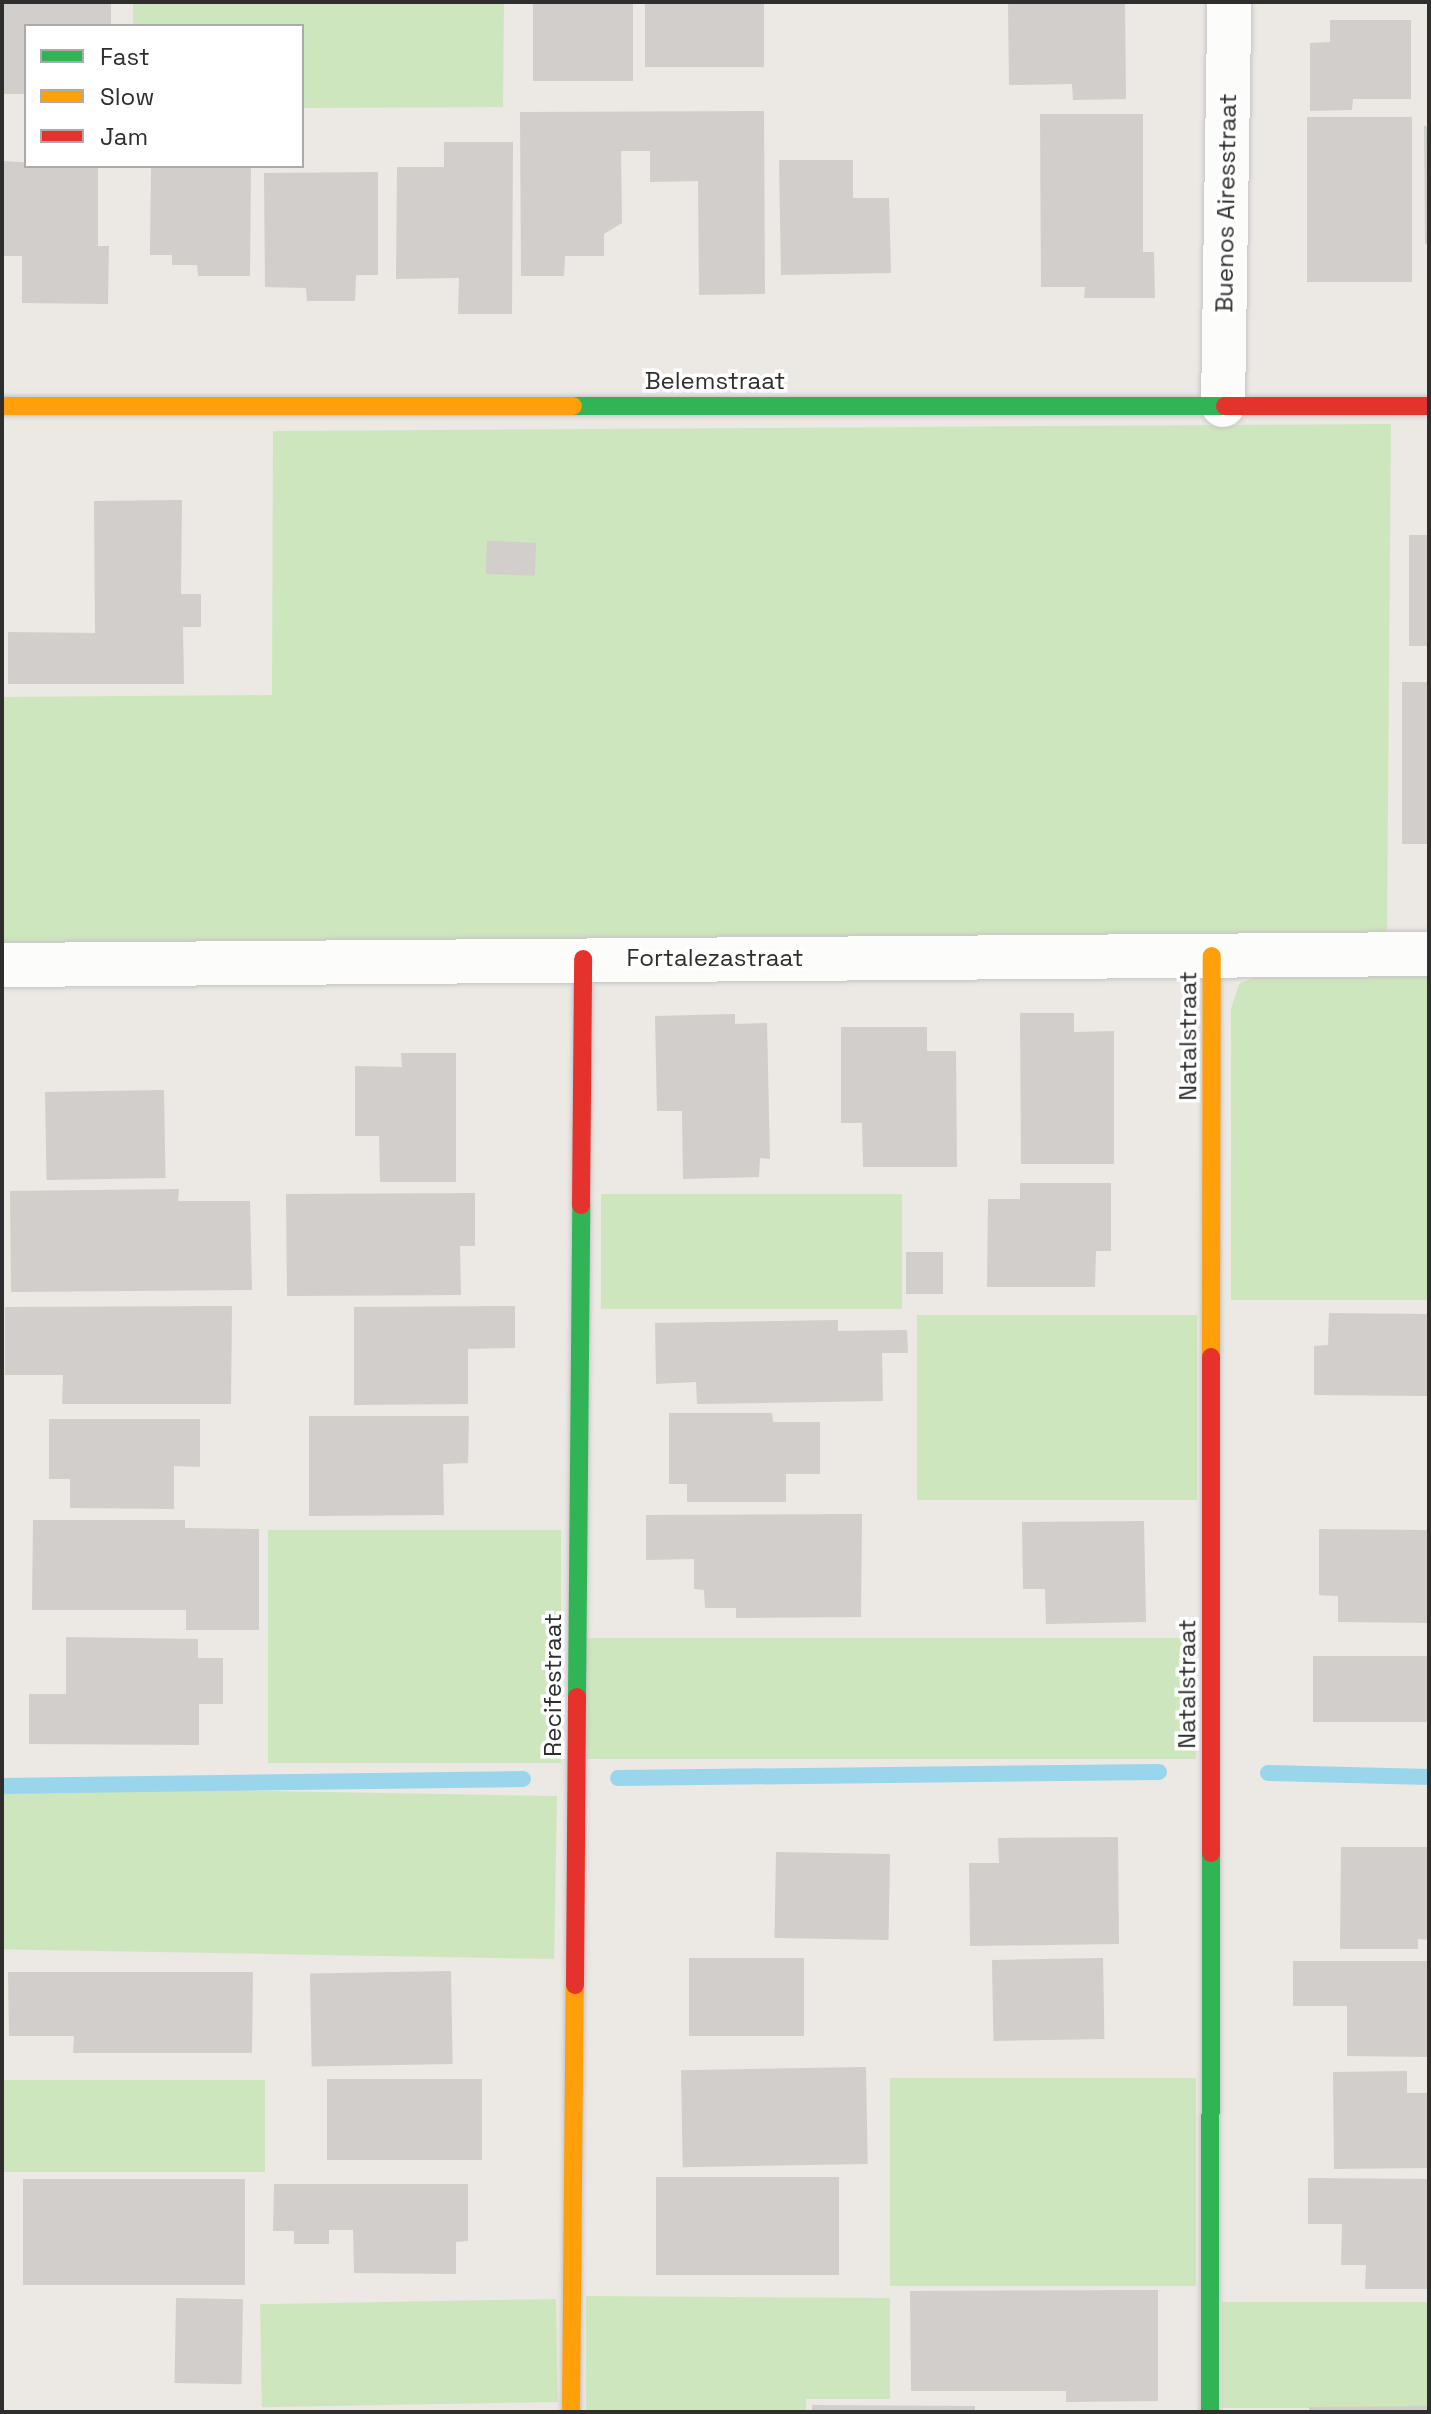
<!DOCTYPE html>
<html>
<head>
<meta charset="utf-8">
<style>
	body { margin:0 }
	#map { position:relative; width:1431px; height:2414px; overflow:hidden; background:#ece8e4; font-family:"Space Grotesk",sans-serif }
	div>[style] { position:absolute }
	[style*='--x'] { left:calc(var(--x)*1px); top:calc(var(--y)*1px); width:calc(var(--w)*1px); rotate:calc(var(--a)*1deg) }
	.green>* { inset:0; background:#cee6be; transform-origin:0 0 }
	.stream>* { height:16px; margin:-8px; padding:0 8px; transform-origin:8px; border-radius:8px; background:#99d6ec }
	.building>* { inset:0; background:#d1cecb; transform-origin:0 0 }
	.roads { filter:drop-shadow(0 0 2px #c5c4c5) drop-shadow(0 0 2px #c5c4c5) }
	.street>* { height:44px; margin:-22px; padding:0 22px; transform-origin:22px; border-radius:22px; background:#fcfcfb }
	.fast>* { height:18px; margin:-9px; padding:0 9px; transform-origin:9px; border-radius:9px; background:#30b455 }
	.slow>* { height:18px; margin:-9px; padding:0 9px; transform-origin:9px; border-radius:9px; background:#ff9f0a }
	.jam>* { height:18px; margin:-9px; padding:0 9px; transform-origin:9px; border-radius:9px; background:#e5322d }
	span { translate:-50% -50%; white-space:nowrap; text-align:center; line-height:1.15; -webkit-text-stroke:7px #fff; paint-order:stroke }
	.street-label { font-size:24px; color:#2e2e2e }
	.frame { position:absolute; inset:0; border:4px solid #2e2e2e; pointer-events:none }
	.legend { position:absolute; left:24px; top:24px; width:280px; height:144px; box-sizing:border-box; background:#fff; border:2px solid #ababab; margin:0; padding:10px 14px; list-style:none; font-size:24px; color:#2e2e2e }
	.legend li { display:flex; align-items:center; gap:16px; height:40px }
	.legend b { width:40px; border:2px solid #ababab }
</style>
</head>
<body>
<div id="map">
	<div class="green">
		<div style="clip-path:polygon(133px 2px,504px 2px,503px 107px,302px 108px,302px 26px,133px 26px)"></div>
		<div style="clip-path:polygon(1391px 424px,1387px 935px,2px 944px,2px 697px,272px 695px,273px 431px)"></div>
		<div style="clip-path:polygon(1429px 975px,1429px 1300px,1231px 1300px,1231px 1009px,1239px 984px,1257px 976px)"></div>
		<div style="left:902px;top:1194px;width:115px;height:301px;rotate:90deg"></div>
		<div style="left:917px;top:1315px;width:280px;height:185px"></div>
		<div style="left:561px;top:1530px;width:233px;height:293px;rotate:90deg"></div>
		<div style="left:1196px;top:1638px;width:121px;height:610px;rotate:90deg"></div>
		<div style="left:557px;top:1796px;width:163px;height:555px;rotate:91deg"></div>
		<div style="left:890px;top:2078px;width:306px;height:208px"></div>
		<div style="left:2px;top:2080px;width:263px;height:92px"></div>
		<div style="clip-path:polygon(586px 2296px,890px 2298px,890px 2399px,806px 2399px,806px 2412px,586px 2412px)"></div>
		<div style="left:556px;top:2299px;width:103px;height:296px;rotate:89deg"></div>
		<div style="left:1429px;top:2302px;width:106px;height:207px;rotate:90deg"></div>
	</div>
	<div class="stream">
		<div style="--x:1268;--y:1773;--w:161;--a:1.4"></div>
		<div style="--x:618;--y:1778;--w:541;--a:-0.64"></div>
		<div style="--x:2;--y:1786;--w:521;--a:-0.77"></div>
	</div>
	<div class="building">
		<div style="clip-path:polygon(2px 2px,111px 2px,111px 26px,26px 26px,26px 94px,2px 94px)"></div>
		<div style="left:533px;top:2px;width:100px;height:79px"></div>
		<div style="left:645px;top:2px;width:119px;height:65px"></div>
		<div style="clip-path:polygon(1008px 2px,1125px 2px,1126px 99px,1073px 100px,1072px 84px,1009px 85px)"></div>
		<div style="clip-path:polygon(1330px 20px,1411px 20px,1411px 99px,1353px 99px,1352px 110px,1310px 111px,1310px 43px,1330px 42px)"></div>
		<div style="clip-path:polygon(764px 111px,765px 294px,699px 295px,698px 181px,650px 182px,650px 151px,621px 151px,622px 223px,604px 234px,604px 256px,565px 256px,564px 276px,521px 276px,520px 112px)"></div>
		<div style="clip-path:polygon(1040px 114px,1143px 114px,1143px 252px,1154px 252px,1155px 298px,1084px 298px,1085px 287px,1041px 287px)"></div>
		<div style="left:1307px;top:117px;width:105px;height:165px"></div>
		<div style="clip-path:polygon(1424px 126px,1429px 126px,1429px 244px,1425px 244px)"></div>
		<div style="clip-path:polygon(444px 142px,513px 142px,512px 314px,458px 314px,459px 278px,396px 279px,397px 167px,444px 167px)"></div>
		<div style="clip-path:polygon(779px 160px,853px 160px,853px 198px,889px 198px,891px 273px,781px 275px)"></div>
		<div style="clip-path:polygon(2px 161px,98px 166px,98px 246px,109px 246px,108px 304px,22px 303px,22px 256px,2px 256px)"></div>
		<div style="clip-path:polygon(151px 166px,251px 166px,250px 276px,198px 276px,197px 265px,172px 265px,172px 255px,150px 255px)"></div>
		<div style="clip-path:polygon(378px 172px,378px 275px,356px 275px,355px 301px,307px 301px,306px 288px,265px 287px,264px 173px)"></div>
		<div style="clip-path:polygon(182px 500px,181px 594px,201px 594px,201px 627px,183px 627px,184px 684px,8px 684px,8px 632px,95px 633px,94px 501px)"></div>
		<div style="left:1429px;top:535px;width:111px;height:20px;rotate:90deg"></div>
		<div style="left:487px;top:541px;width:49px;height:33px;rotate:2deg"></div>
		<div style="left:1402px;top:682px;width:27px;height:162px"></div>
		<div style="clip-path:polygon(1020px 1013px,1074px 1013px,1074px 1032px,1114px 1031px,1114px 1164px,1021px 1164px)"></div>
		<div style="clip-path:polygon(735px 1014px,735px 1024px,767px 1023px,770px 1159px,760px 1158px,759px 1177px,683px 1179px,682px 1111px,657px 1111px,655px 1016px)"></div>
		<div style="clip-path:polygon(841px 1027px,927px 1027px,927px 1051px,956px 1051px,957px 1167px,863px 1167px,862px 1123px,841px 1123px)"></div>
		<div style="clip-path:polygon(401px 1053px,456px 1053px,456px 1182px,380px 1182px,379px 1136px,355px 1136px,355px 1066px,402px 1067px)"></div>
		<div style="left:164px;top:1090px;width:88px;height:119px;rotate:89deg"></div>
		<div style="clip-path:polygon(1020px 1183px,1111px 1183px,1111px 1251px,1096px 1251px,1095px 1287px,987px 1287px,988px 1199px,1020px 1199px)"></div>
		<div style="clip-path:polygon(179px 1189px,178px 1201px,250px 1201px,252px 1290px,11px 1292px,10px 1191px)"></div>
		<div style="clip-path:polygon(475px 1193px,475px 1246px,460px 1246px,461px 1295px,287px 1296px,286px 1194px)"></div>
		<div style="left:906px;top:1252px;width:37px;height:42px"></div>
		<div style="clip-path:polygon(232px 1306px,231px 1404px,62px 1404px,63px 1375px,5px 1375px,5px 1307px)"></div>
		<div style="clip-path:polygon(515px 1306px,515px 1348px,468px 1349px,468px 1404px,354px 1405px,354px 1307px)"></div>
		<div style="clip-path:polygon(1329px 1313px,1429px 1314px,1429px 1396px,1314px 1395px,1314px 1346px,1328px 1345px)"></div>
		<div style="clip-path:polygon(838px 1320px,838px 1331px,907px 1330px,908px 1353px,882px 1353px,883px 1401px,697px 1404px,696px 1382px,656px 1384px,655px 1323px)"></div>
		<div style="clip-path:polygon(669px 1413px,772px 1413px,773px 1422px,820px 1422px,820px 1474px,786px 1474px,786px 1502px,687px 1502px,687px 1484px,669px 1484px)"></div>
		<div style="clip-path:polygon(309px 1416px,469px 1416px,468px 1463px,443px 1464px,444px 1515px,309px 1516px)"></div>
		<div style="clip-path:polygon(49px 1419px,200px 1419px,200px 1467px,174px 1466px,174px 1509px,70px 1508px,70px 1479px,49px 1479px)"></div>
		<div style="clip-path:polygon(862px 1514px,861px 1617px,736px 1618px,736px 1608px,705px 1608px,704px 1590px,694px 1589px,694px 1559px,646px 1560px,646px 1515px)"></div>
		<div style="clip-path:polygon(33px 1520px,185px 1520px,185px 1528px,259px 1529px,259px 1630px,186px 1630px,186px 1610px,32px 1610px)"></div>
		<div style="clip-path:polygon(1144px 1521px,1146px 1622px,1046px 1624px,1045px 1589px,1023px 1589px,1022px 1522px)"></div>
		<div style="clip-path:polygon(1319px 1529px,1429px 1530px,1429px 1623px,1338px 1622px,1338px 1596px,1319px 1595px)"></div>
		<div style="clip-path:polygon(66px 1637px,198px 1639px,198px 1658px,223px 1658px,223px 1704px,199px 1704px,199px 1745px,29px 1744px,29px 1694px,66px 1694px)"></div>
		<div style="left:1313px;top:1656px;width:116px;height:66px"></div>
		<div style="clip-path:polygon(1118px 1837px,1119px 1944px,970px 1946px,969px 1863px,999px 1863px,998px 1838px)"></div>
		<div style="clip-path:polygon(1341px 1847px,1429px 1847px,1429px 1940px,1418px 1939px,1418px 1949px,1340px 1949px)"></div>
		<div style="left:890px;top:1854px;width:86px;height:114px;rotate:91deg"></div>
		<div style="left:689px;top:1958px;width:115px;height:78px"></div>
		<div style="left:1103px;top:1958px;width:81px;height:111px;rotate:89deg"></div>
		<div style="clip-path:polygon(1293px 1961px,1429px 1961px,1429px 2057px,1347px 2056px,1347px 2006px,1293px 2006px)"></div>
		<div style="left:451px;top:1971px;width:93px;height:141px;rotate:89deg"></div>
		<div style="clip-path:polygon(8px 1972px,253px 1972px,252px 2053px,73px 2053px,74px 2036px,9px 2036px)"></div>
		<div style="left:866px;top:2067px;width:97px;height:185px;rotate:89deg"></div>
		<div style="clip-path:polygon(1407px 2071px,1407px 2093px,1429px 2093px,1429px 2168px,1334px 2169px,1333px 2072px)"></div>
		<div style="left:482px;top:2079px;width:81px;height:155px;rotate:90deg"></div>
		<div style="left:656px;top:2177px;width:183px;height:98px"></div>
		<div style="clip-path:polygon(1308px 2178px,1429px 2179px,1429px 2289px,1365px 2289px,1366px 2265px,1341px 2265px,1342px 2224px,1308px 2224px)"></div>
		<div style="left:245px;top:2179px;width:106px;height:222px;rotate:90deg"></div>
		<div style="clip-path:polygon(274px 2184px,468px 2184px,468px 2241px,456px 2242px,456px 2274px,354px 2273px,353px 2230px,329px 2230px,329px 2244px,294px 2244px,294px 2231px,273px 2231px)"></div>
		<div style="clip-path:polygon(1158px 2290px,1158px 2401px,1066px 2402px,1066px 2391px,911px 2391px,910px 2291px)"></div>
		<div style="left:176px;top:2298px;width:67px;height:85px;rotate:1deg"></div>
		<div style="clip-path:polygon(812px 2405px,975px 2406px,975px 2412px,812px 2412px)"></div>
		<div style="clip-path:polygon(1429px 2406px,1429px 2412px,1309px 2412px,1309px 2407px)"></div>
	</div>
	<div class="roads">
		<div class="street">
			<div style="--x:1223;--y:405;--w:403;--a:-89.1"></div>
			<div style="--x:2;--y:965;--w:1427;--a:-0.44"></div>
		</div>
		<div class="fast">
			<div style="--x:573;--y:406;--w:652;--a:0"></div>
			<div style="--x:577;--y:1697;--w:492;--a:-89.5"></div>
			<div style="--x:1210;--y:2412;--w:559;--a:-89.9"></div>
		</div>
		<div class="slow">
			<div style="--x:2;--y:406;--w:571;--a:0"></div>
			<div style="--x:1211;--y:1357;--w:401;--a:-89.9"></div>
			<div style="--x:571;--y:2412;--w:427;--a:-89.5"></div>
		</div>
		<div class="jam">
			<div style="--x:1225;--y:406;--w:204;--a:0"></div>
			<div style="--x:581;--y:1205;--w:246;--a:-89.5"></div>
			<div style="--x:1211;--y:1853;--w:496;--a:-90"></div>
			<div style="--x:575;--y:1985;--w:288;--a:-89.6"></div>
		</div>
	</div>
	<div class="street-label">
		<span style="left:1226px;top:203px;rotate:-89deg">Buenos Airesstraat</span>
		<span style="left:715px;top:381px">Belemstraat</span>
		<span style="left:715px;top:958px">Fortalezastraat</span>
		<span style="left:1188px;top:1036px;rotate:-90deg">Natalstraat</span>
		<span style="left:1187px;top:1684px;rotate:-90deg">Natalstraat</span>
		<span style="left:553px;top:1685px;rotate:-90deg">Recifestraat</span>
	</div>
	<div class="frame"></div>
	<ul class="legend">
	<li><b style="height:10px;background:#30b455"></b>Fast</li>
	<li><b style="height:10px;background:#ff9f0a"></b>Slow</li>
	<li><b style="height:10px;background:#e5322d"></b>Jam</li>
	</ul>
</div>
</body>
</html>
